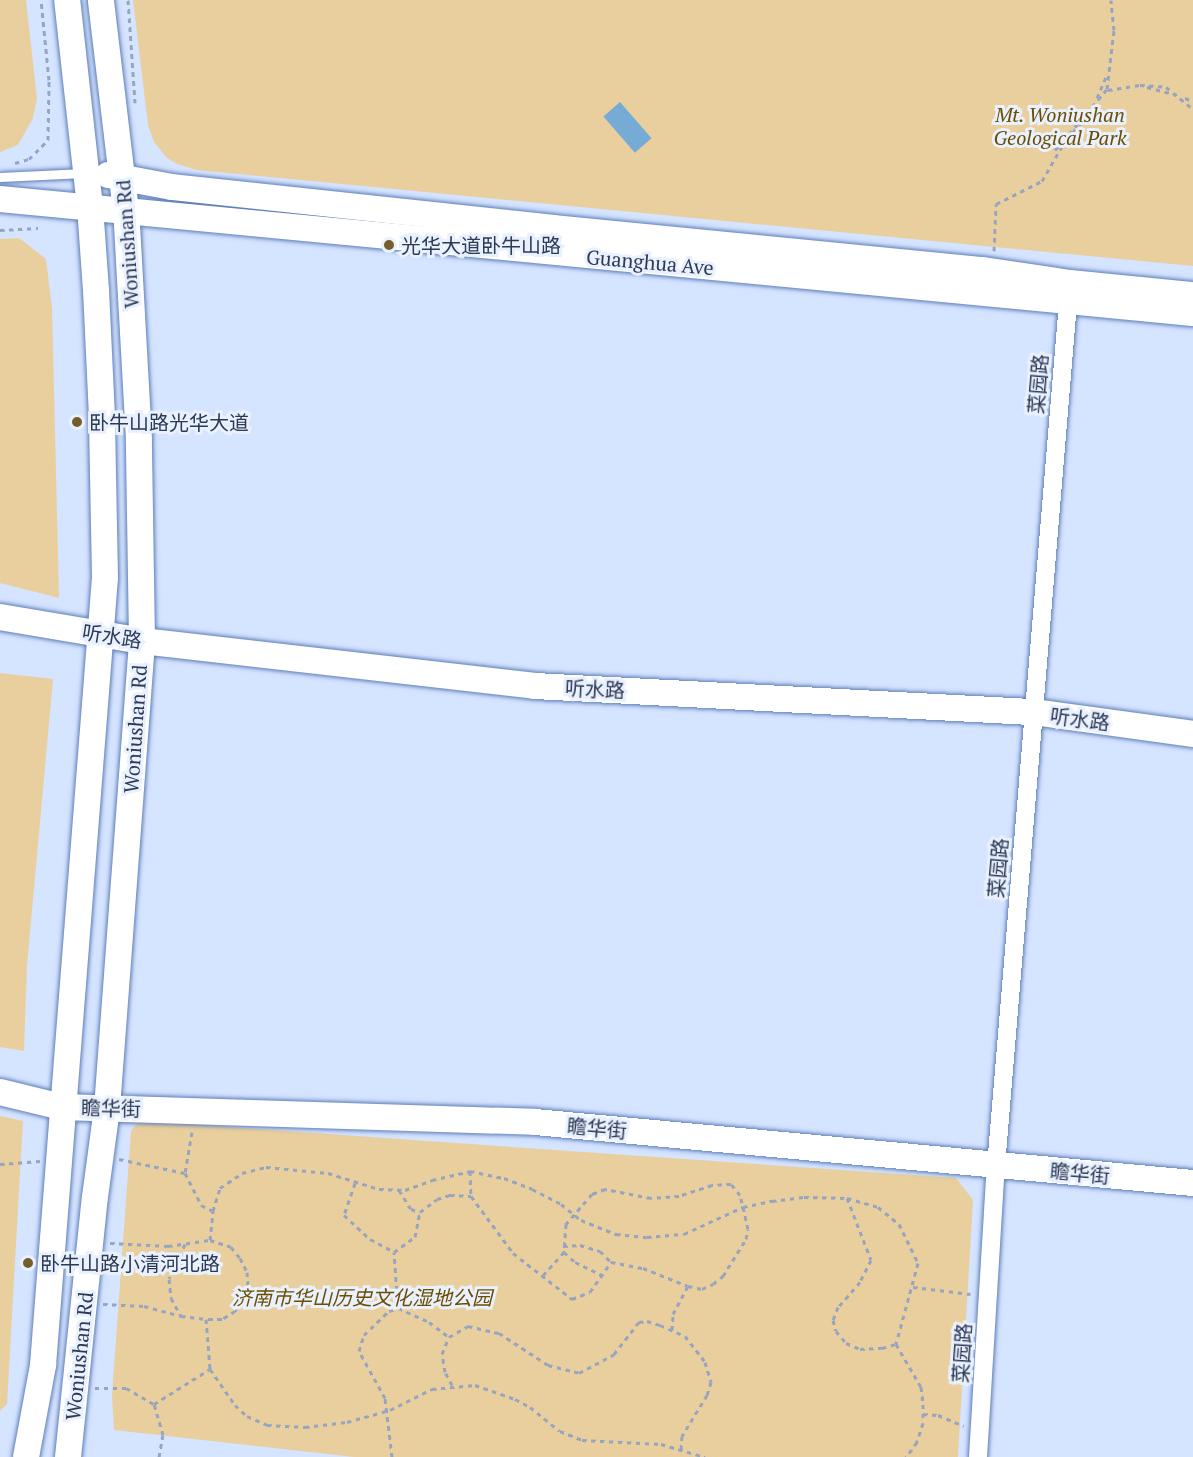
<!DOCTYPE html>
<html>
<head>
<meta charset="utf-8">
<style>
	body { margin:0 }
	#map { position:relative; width:1193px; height:1457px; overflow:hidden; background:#d5e4ff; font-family:"PT Serif","Noto Sans SC",serif }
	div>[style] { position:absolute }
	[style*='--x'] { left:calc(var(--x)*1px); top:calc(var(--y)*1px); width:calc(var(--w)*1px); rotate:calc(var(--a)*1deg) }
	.green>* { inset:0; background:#e9cf9d }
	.building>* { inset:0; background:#76abd5; transform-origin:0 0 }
	.path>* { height:3px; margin-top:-1.5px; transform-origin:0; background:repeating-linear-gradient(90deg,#97a5c0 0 4.5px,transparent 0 9px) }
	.roads { filter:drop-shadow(0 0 2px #5e7eba) drop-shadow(0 0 2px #5e7eba) }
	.lane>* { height:9px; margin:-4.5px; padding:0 4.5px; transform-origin:4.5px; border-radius:4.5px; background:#fff }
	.street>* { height:18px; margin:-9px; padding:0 9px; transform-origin:9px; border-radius:9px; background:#fff }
	.secondary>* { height:26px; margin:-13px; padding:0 13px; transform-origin:13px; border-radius:13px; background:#fff }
	.dots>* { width:16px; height:16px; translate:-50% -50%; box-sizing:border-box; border:3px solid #e9f0fe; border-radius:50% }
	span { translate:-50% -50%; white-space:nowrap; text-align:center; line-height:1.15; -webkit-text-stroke:6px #e9f0fe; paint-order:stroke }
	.park-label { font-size:20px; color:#6c4e01; font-style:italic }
	.street-label { font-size:20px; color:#2d3a55 }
	.poi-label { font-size:20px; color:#2d3a55 }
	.left { translate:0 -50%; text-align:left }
</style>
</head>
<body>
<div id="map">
	<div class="green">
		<div style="clip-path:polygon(0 0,26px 0,37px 99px,33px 118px,18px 145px,0 152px)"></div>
		<div style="clip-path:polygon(133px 0,1193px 0,1193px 266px,197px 170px,177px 164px,167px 158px,154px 142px,148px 125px)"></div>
		<div style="clip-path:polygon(19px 238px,46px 259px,52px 308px,59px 598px,0 583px,0 239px)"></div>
		<div style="clip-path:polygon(0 673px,53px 679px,27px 965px,24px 1051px,0 1047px)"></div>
		<div style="clip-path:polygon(0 1116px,23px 1121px,7px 1404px,0 1411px)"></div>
		<div style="clip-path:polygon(149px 1118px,213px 1126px,956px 1178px,973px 1200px,958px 1457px,354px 1457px,114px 1430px,112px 1395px,131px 1131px,138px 1122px)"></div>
	</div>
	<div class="building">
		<div style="left:620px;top:102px;width:48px;height:22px;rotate:49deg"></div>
	</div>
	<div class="path">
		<div style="--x:128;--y:0;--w:103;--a:86.1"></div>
		<div style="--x:1147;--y:87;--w:30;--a:15"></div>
		<div style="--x:1108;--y:90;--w:32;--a:-9"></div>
		<div style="--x:1140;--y:85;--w:26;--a:4"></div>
		<div style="--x:1166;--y:87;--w:35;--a:39"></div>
		<div style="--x:1097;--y:98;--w:26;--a:-67"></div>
		<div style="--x:1185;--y:98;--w:9;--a:21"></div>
		<div style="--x:1073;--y:132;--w:29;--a:-49"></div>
		<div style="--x:1055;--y:150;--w:10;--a:-45"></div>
		<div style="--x:15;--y:163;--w:15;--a:-16"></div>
		<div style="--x:29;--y:159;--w:27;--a:-45"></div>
		<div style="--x:48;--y:140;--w:60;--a:-89"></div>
		<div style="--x:49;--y:80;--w:80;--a:-95.7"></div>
		<div style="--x:0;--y:230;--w:38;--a:-3"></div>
		<div style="--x:994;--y:251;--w:47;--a:-87.6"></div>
		<div style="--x:996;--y:204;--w:51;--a:-26.6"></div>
		<div style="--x:1042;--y:181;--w:54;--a:-60.1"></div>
		<div style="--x:1069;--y:134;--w:59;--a:-49.8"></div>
		<div style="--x:1107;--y:89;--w:59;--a:-83.2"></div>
		<div style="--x:1114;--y:30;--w:30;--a:-96"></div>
		<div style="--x:192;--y:1132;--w:42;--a:99.7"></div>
		<div style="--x:185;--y:1173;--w:36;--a:63"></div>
		<div style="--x:201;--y:1205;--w:13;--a:27"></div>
		<div style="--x:119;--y:1159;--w:67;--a:12"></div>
		<div style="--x:0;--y:1164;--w:40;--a:-4.3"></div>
		<div style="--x:470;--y:1171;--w:25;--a:88"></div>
		<div style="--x:471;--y:1196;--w:71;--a:53.6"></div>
		<div style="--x:513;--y:1253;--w:75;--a:37.9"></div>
		<div style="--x:572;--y:1299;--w:19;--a:-21"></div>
		<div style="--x:590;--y:1292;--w:37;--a:-55"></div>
		<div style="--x:611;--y:1262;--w:33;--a:11"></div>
		<div style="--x:643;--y:1268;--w:48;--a:21.8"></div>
		<div style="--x:688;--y:1286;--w:14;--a:12"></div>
		<div style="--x:702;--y:1289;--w:12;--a:-24"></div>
		<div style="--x:713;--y:1284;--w:13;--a:-39"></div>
		<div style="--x:723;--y:1276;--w:44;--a:-58.1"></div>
		<div style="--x:746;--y:1239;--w:10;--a:-79"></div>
		<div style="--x:748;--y:1229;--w:35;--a:-103"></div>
		<div style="--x:740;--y:1195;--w:14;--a:-129"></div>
		<div style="--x:731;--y:1184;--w:19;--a:177"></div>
		<div style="--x:712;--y:1185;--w:35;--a:162"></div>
		<div style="--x:679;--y:1196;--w:28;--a:176"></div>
		<div style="--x:651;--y:1198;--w:47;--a:-168.9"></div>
		<div style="--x:605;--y:1189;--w:14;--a:159"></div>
		<div style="--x:592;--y:1194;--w:40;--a:131"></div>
		<div style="--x:566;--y:1224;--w:28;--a:94"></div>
		<div style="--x:564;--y:1252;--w:31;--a:132"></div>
		<div style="--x:355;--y:1183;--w:34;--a:109"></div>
		<div style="--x:344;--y:1215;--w:35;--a:43"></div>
		<div style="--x:370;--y:1239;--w:27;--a:28"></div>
		<div style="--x:399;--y:1190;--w:22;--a:58"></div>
		<div style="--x:411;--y:1209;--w:9;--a:21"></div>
		<div style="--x:847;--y:1198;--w:66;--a:68.8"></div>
		<div style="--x:871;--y:1260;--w:25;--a:117"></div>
		<div style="--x:860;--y:1282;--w:33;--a:131"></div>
		<div style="--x:838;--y:1307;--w:14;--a:111"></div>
		<div style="--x:833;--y:1320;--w:11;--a:75"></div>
		<div style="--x:836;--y:1331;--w:16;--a:50"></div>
		<div style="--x:846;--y:1343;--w:15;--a:23"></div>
		<div style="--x:860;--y:1349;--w:22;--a:-3"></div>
		<div style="--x:882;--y:1348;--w:15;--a:-16"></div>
		<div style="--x:210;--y:1240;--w:29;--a:-84"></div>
		<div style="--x:213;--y:1211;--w:24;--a:-73"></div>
		<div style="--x:220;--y:1188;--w:27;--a:-34"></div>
		<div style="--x:242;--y:1173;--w:25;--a:-14"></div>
		<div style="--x:266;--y:1167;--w:62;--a:5.5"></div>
		<div style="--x:328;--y:1173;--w:53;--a:17.4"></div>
		<div style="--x:379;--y:1189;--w:26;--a:2"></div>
		<div style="--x:405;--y:1190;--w:29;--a:-20"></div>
		<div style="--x:432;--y:1180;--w:39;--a:-13"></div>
		<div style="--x:470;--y:1171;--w:35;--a:12"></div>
		<div style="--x:504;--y:1178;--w:30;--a:21"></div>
		<div style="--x:532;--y:1189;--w:33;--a:27"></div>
		<div style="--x:561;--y:1204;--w:26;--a:39"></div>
		<div style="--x:581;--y:1220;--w:38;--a:22"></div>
		<div style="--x:616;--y:1234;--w:31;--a:6"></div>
		<div style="--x:647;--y:1237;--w:37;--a:-5"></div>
		<div style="--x:684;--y:1234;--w:65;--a:-24.6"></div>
		<div style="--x:743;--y:1207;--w:30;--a:-12"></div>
		<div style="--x:772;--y:1201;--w:32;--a:-7"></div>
		<div style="--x:804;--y:1197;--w:43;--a:1.3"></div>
		<div style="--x:847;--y:1198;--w:32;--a:16"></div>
		<div style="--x:878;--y:1207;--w:27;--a:39"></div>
		<div style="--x:899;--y:1224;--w:43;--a:64"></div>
		<div style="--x:918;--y:1263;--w:84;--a:105.2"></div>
		<div style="--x:896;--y:1344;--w:50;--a:59.8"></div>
		<div style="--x:921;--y:1387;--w:17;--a:83"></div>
		<div style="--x:923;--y:1404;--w:19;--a:90"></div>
		<div style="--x:923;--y:1423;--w:20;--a:108"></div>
		<div style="--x:917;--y:1442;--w:19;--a:126"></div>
		<div style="--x:110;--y:1243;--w:58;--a:3"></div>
		<div style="--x:168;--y:1246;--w:42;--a:-8.1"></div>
		<div style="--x:210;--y:1240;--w:22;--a:18"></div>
		<div style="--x:231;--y:1247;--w:14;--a:51"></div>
		<div style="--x:240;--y:1258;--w:16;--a:63"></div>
		<div style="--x:247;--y:1272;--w:16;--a:86"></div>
		<div style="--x:248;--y:1288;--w:13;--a:113"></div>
		<div style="--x:243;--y:1300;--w:14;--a:126"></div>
		<div style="--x:235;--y:1311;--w:15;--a:148"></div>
		<div style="--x:222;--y:1319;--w:16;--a:180"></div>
		<div style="--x:206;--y:1319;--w:50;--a:85.4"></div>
		<div style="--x:210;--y:1369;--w:44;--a:55.2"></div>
		<div style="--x:235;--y:1405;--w:16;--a:43"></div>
		<div style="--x:247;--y:1416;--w:22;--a:24"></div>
		<div style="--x:267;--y:1425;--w:38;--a:3"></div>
		<div style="--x:305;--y:1427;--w:42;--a:-6.8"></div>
		<div style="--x:347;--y:1422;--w:45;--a:-15.6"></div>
		<div style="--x:390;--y:1410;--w:47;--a:-26.6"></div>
		<div style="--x:432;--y:1389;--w:43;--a:-5.3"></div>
		<div style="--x:475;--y:1385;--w:42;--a:19.3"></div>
		<div style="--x:515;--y:1399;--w:17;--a:28"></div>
		<div style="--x:530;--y:1407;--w:38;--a:39"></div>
		<div style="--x:560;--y:1431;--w:24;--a:22"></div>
		<div style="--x:582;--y:1440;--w:79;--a:2.9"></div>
		<div style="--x:661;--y:1444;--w:46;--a:16.5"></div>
		<div style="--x:185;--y:1244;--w:38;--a:115"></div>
		<div style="--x:169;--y:1279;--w:19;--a:84"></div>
		<div style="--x:171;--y:1298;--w:21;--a:61"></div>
		<div style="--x:181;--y:1316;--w:25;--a:7"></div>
		<div style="--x:563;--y:1246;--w:17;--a:-3"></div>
		<div style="--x:580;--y:1245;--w:21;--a:17"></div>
		<div style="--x:600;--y:1251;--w:14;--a:45"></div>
		<div style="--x:564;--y:1252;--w:15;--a:42"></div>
		<div style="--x:575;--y:1262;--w:30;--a:26"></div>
		<div style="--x:913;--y:1287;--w:58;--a:6.9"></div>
		<div style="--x:103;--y:1304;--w:41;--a:2.8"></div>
		<div style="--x:144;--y:1306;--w:38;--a:15"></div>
		<div style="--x:398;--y:1308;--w:56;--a:-94.1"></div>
		<div style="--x:394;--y:1252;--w:26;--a:-36"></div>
		<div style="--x:415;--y:1237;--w:25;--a:-79"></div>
		<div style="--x:420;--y:1212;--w:21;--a:-37"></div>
		<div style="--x:437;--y:1199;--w:14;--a:-17"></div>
		<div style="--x:450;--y:1195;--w:21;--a:3"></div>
		<div style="--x:672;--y:1330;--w:16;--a:-86"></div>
		<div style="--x:673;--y:1314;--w:32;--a:-62"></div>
		<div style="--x:452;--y:1385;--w:15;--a:-118"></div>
		<div style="--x:445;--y:1372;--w:18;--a:-99"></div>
		<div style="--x:442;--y:1354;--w:18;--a:-68"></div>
		<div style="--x:449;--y:1337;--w:22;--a:-30"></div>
		<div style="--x:468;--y:1326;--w:32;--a:13"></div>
		<div style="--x:499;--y:1333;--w:59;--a:33.1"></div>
		<div style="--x:548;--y:1365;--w:32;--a:14"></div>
		<div style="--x:579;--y:1373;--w:40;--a:-28"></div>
		<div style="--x:614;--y:1354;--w:41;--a:-52"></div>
		<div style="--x:639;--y:1322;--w:8;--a:-7"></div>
		<div style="--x:647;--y:1321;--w:14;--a:17"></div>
		<div style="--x:660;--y:1325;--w:27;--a:24"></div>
		<div style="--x:685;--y:1336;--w:33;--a:52"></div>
		<div style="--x:705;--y:1362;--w:21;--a:73"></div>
		<div style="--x:711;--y:1382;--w:14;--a:107"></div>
		<div style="--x:707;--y:1395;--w:48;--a:121.4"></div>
		<div style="--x:682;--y:1436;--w:13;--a:94"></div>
		<div style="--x:95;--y:1388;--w:31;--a:0"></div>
		<div style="--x:126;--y:1388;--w:32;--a:30"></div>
		<div style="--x:923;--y:1414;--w:15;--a:4"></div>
		<div style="--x:938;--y:1415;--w:28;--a:23"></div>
		<div style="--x:159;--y:1457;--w:22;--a:-80"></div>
		<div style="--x:163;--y:1435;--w:32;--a:-106"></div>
		<div style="--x:154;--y:1404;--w:66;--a:-32"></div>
		<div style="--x:392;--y:1457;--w:59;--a:-96.8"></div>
		<div style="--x:385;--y:1398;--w:54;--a:-119"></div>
		<div style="--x:359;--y:1351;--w:17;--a:-73"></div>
		<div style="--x:364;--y:1335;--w:35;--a:-44"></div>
		<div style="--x:389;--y:1311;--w:9;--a:-18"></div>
		<div style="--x:398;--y:1308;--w:34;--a:24"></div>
		<div style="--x:429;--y:1322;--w:25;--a:37"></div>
	</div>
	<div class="roads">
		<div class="lane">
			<div style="--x:0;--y:177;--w:84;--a:-2.7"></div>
		</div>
		<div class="street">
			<div style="--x:978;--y:1457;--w:292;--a:-86.5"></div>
			<div style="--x:996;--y:1166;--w:878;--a:-85.23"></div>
		</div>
		<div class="secondary">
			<div style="--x:108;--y:175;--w:65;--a:10.6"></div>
			<div style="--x:172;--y:187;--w:383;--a:6.1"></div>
			<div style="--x:553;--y:228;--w:432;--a:5.6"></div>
			<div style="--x:983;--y:270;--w:88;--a:8.5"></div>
			<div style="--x:1070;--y:283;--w:124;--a:5.6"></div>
			<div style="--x:0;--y:199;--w:1198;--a:5.46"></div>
			<div style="--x:0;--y:617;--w:144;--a:9.6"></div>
			<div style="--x:142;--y:641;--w:396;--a:6.5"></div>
			<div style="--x:535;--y:686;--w:499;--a:3"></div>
			<div style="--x:1033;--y:712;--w:162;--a:7.8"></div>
			<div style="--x:0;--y:1092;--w:64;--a:13.6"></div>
			<div style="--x:62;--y:1107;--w:473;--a:1.8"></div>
			<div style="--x:535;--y:1122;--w:661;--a:5.3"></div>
			<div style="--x:26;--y:1457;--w:94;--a:-79.5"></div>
			<div style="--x:43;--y:1365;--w:789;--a:-85.5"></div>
			<div style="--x:105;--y:578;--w:161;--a:-91.1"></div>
			<div style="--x:102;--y:417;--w:127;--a:-92.7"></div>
			<div style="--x:96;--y:290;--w:83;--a:-94.1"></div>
			<div style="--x:90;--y:207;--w:208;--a:-96.3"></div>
			<div style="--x:68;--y:1457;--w:261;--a:-84.1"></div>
			<div style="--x:95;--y:1197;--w:90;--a:-82.3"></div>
			<div style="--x:107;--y:1108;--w:468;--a:-85.7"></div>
			<div style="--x:142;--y:641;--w:201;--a:-90.9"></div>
			<div style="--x:139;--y:440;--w:229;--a:-93.2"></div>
			<div style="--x:126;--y:211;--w:212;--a:-96.8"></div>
		</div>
	</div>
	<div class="dots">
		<div style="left:389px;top:245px;background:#755d2e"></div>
		<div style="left:77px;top:422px;background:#755d2e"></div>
		<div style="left:28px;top:1263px;background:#755d2e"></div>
	</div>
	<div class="park-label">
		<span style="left:1060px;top:126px">Mt. Woniushan<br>Geological Park</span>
		<span style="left:362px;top:1297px">济南市华山历史文化湿地公园</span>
	</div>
	<div class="street-label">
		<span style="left:127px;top:244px;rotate:-94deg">Woniushan Rd</span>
		<span style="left:650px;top:262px;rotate:5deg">Guanghua Ave</span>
		<span style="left:1038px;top:384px;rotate:-85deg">菜园路</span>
		<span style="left:112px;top:636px;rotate:9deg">听水路</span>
		<span style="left:595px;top:689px;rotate:3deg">听水路</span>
		<span style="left:1080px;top:719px;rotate:8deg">听水路</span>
		<span style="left:135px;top:729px;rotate:-86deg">Woniushan Rd</span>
		<span style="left:998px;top:868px;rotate:-85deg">菜园路</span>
		<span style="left:111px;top:1108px;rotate:1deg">瞻华街</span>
		<span style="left:597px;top:1128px;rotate:5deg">瞻华街</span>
		<span style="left:1080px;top:1173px;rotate:5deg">瞻华街</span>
		<span style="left:962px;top:1353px;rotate:-86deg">菜园路</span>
		<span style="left:79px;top:1356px;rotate:-84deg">Woniushan Rd</span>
	</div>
	<div class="poi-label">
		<span class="left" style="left:401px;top:245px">光华大道卧牛山路</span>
		<span class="left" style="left:89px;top:422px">卧牛山路光华大道</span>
		<span class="left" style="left:40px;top:1263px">卧牛山路小清河北路</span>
	</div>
</div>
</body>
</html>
